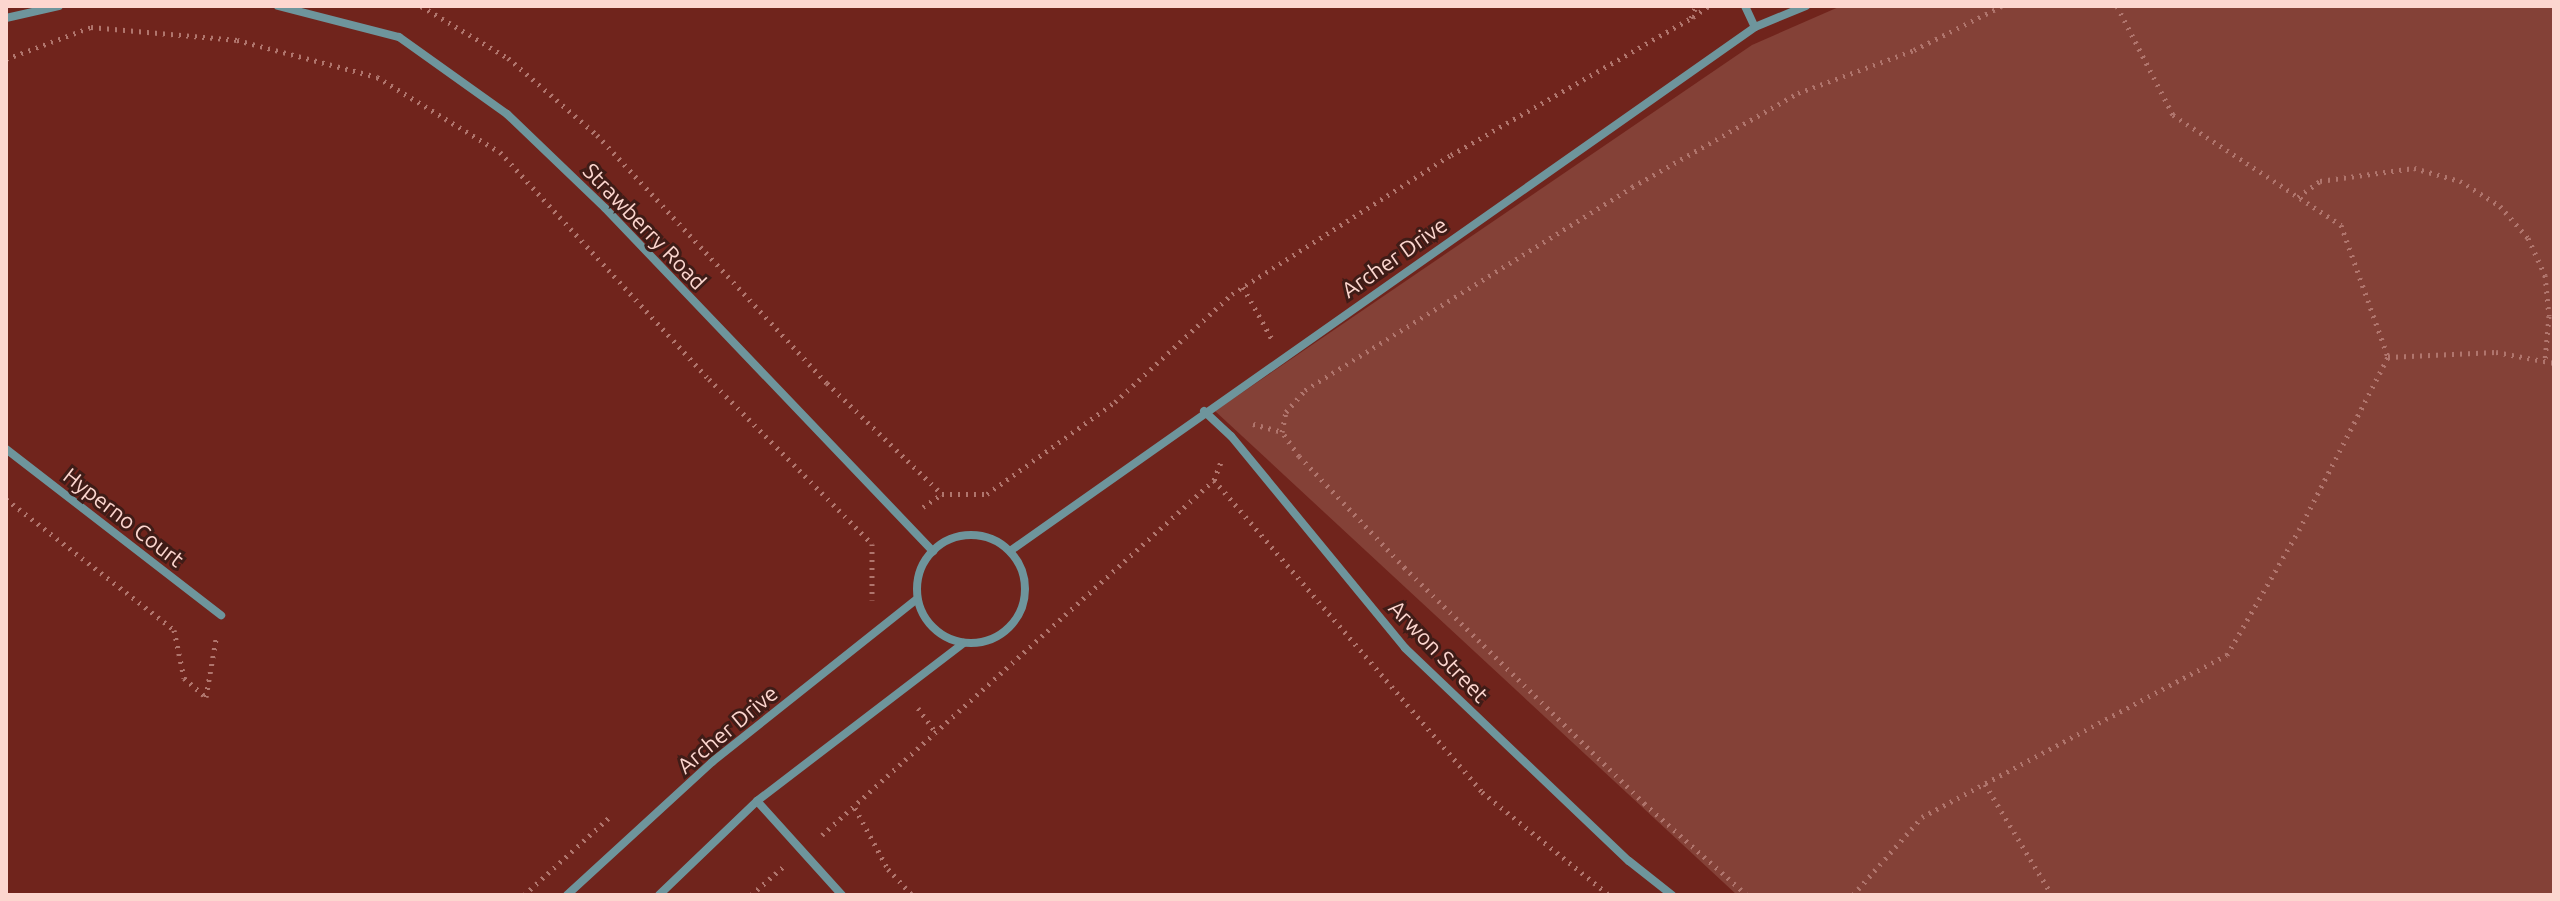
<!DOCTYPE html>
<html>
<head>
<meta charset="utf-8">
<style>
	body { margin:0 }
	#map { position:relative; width:2560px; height:901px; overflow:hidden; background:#70241c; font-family:Ubuntu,sans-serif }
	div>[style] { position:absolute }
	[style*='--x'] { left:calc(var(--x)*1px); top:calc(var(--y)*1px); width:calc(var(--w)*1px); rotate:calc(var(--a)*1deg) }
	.green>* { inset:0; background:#844137 }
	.path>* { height:5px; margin-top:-2.5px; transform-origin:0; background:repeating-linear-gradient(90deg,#b0756d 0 2px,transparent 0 8px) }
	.minor>* { height:8px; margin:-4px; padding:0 4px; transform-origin:4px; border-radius:4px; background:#6e959c }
	.minor>.ring { margin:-4px; padding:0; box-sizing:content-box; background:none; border:8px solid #6e959c; border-radius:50% }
	span { translate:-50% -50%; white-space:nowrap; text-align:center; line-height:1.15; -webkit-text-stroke:6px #3f1c17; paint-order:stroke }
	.street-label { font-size:22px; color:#fcd6cf }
	.frame { position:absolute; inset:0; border:8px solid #fcd6cf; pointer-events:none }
</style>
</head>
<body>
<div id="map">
	<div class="green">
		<div style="clip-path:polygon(1841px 6px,2554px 6px,2554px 895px,1737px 895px,1215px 411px,1752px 45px)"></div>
	</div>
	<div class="path">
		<div style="--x:421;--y:6;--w:101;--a:30.9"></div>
		<div style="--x:508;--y:58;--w:118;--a:40.9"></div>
		<div style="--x:597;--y:135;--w:338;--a:47.2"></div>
		<div style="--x:827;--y:383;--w:160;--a:44"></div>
		<div style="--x:942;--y:494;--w:45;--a:0"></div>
		<div style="--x:987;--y:494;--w:158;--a:-35.7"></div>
		<div style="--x:1115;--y:402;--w:159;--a:-42.7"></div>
		<div style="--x:1232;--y:294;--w:259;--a:-32.4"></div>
		<div style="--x:1451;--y:155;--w:276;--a:-29.7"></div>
		<div style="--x:1691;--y:18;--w:13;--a:-67"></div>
		<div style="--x:2117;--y:6;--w:123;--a:62.8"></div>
		<div style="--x:2173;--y:115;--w:201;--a:33.2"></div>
		<div style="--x:2341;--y:225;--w:140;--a:70.4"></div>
		<div style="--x:1693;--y:17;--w:19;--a:-35"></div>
		<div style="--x:6;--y:59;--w:91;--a:-20.6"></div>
		<div style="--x:91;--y:27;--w:147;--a:5.1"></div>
		<div style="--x:237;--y:40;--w:145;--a:14.8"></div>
		<div style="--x:377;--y:77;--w:144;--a:31.4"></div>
		<div style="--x:500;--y:152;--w:309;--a:47.4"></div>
		<div style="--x:709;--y:379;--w:232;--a:45.3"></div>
		<div style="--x:872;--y:544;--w:56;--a:90"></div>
		<div style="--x:2298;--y:197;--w:27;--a:-36"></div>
		<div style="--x:2320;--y:181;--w:95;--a:-7.9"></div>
		<div style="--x:2414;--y:168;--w:48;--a:15.8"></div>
		<div style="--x:2460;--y:181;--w:47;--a:32"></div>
		<div style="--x:2500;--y:206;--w:43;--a:48.8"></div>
		<div style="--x:2528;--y:238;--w:41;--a:65.3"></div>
		<div style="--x:2545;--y:275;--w:41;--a:84.4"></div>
		<div style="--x:2549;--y:316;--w:45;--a:95.1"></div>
		<div style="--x:1243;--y:287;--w:60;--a:60.9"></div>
		<div style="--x:1253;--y:424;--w:30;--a:15"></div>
		<div style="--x:1214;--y:480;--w:19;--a:-69"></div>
		<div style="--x:6;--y:499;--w:213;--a:37.9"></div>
		<div style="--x:174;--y:630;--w:49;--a:78.2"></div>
		<div style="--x:184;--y:678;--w:29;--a:41"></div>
		<div style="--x:206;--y:697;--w:59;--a:-80.2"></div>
		<div style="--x:923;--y:507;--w:23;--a:-34"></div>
		<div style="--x:918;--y:708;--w:32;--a:54"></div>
		<div style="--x:1985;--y:784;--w:130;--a:58.9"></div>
		<div style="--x:855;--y:808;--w:69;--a:61.6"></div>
		<div style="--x:888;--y:869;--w:35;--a:47"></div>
		<div style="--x:822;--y:835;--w:529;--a:-42.16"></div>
		<div style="--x:1214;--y:480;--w:411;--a:49.3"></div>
		<div style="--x:1482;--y:792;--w:164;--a:39"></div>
		<div style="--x:524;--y:895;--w:119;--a:-42.3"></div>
		<div style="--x:751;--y:895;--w:43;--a:-41.2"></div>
		<div style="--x:1747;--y:895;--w:137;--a:-138.3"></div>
		<div style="--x:1645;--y:804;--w:337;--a:-135.5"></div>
		<div style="--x:1405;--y:568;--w:154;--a:-133.4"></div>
		<div style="--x:1299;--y:456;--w:29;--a:-125"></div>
		<div style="--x:1282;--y:432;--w:20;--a:-79"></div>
		<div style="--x:1286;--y:412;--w:29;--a:-49"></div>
		<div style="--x:1305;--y:390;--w:385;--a:-31.8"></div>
		<div style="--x:1632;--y:187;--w:191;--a:-29.5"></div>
		<div style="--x:1798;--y:93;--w:124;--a:-20.3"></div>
		<div style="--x:1914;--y:50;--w:98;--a:-26.6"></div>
		<div style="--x:1853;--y:895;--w:104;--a:-48.5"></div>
		<div style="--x:1922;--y:817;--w:345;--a:-28"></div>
		<div style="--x:2227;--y:655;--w:144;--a:-60.1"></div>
		<div style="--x:2299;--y:530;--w:195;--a:-62.8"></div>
		<div style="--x:2388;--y:357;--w:108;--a:-2.7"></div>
		<div style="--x:2496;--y:352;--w:59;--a:10.7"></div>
	</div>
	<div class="minor">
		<div style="--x:278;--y:6;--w:125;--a:14.4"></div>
		<div style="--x:399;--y:37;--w:133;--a:35.5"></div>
		<div style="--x:507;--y:114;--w:136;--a:43.8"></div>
		<div style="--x:605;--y:208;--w:475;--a:46.3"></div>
		<div style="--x:1745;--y:6;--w:23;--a:65"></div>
		<div style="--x:6;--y:18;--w:54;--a:-12.8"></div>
		<div style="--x:1204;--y:411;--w:37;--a:43"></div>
		<div style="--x:1231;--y:436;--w:274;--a:50.6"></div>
		<div style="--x:1405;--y:648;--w:309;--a:43.6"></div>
		<div style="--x:1629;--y:861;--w:55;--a:38.3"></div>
		<div style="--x:6;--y:449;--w:272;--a:37.7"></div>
		<div class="ring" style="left:917px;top:535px;width:100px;height:100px"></div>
		<div style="--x:1010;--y:551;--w:911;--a:-35.12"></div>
		<div style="--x:1755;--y:27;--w:55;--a:-22.4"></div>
		<div style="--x:757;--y:801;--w:127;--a:47.9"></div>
		<div style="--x:567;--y:895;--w:197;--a:-42.5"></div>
		<div style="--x:712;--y:762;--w:262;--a:-38.5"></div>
		<div style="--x:659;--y:895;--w:136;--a:-43.8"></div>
		<div style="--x:757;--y:801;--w:260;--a:-37.4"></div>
	</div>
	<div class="street-label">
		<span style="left:645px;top:226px;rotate:46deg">Strawberry Road</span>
		<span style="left:1394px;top:257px;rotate:-35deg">Archer Drive</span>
		<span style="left:124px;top:517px;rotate:38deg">Hyperno Court</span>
		<span style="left:1439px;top:651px;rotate:46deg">Arwon Street</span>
		<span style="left:727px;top:729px;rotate:-40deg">Archer Drive</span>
	</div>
	<div class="frame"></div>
</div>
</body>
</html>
